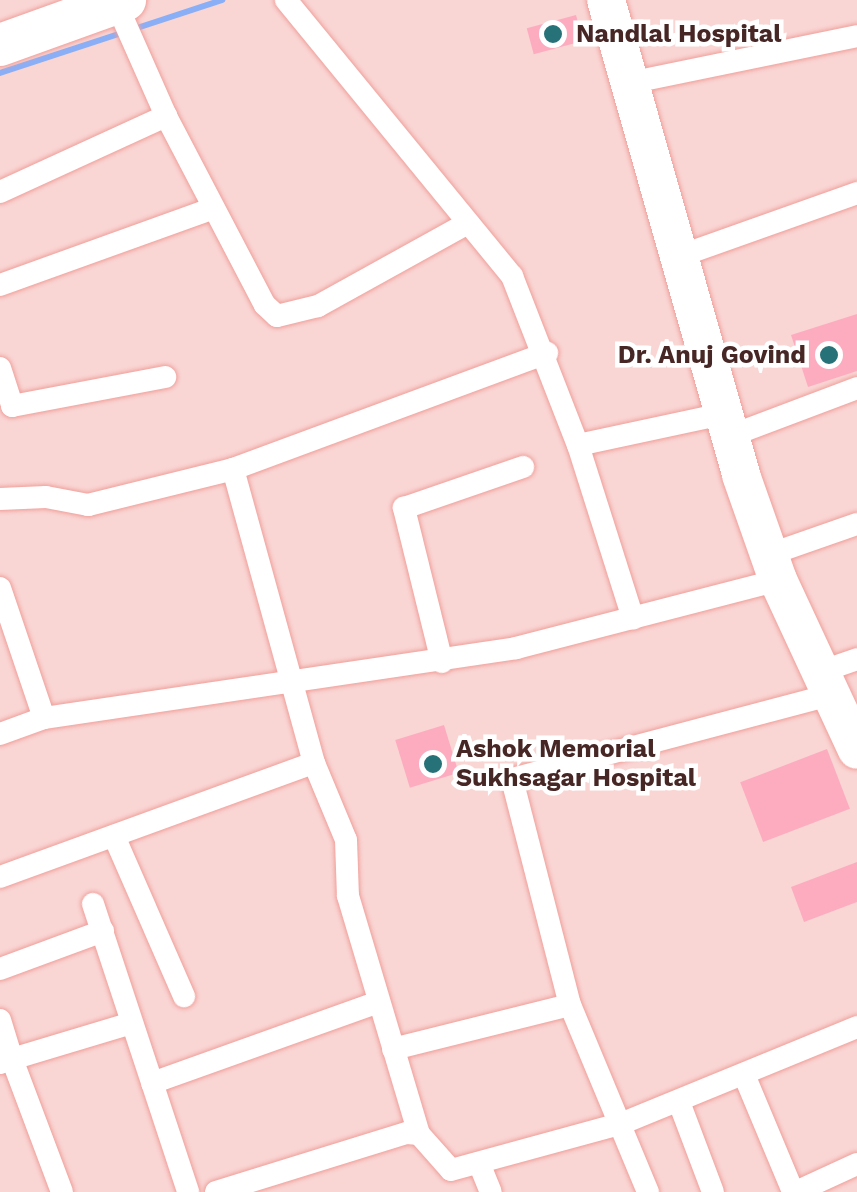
<!DOCTYPE html>
<html>
<head>
<meta charset="utf-8">
<style>
	body { margin:0 }
	#map { position:relative; width:857px; height:1192px; overflow:hidden; background:#f9d6d4; font-family:"Work Sans",sans-serif }
	div>[style] { position:absolute }
	[style*='--x'] { left:calc(var(--x)*1px); top:calc(var(--y)*1px); width:calc(var(--w)*1px); rotate:calc(var(--a)*1deg) }
	.stream>* { height:6px; margin:-3px; padding:0 3px; transform-origin:3px; border-radius:3px; background:#8aaff7 }
	.building>* { inset:0; background:#fdacc0; transform-origin:0 0 }
	.roads { filter:drop-shadow(0 0 2px #f09f9a) drop-shadow(0 0 2px #f09f9a) }
	.street>* { height:22px; margin:-11px; padding:0 11px; transform-origin:11px; border-radius:11px; background:#fff }
	.primary>* { height:38px; margin:-19px; padding:0 19px; transform-origin:19px; border-radius:19px; background:#fff }
	.highway>* { height:42px; margin:-21px; padding:0 21px; transform-origin:21px; border-radius:21px; background:#fff }
	.dots>* { width:28px; height:28px; translate:-50% -50%; box-sizing:border-box; border:5px solid #fff; border-radius:50% }
	span { translate:-50% -50%; white-space:nowrap; text-align:center; line-height:1.15; -webkit-text-stroke:9px #fff; paint-order:stroke }
	.poi-label { font-size:25px; color:#472725; font-weight:700 }
	.left { translate:0 -50%; text-align:left }
	.right { translate:-100% -50%; text-align:right }
</style>
</head>
<body>
<div id="map">
	<div class="stream">
		<div style="--x:134;--y:29;--w:93;--a:-18.2"></div>
		<div style="--x:0;--y:73;--w:128;--a:-18.2"></div>
	</div>
	<div class="building">
		<div style="left:576px;top:15px;width:27px;height:51px;rotate:75deg"></div>
		<div style="clip-path:polygon(857px 314px,857px 371px,808px 387px,791px 335px)"></div>
		<div style="left:444px;top:725px;width:50px;height:51px;rotate:73deg"></div>
		<div style="left:827px;top:749px;width:64px;height:93px;rotate:69deg"></div>
		<div style="clip-path:polygon(857px 862px,857px 902px,804px 922px,791px 887px)"></div>
	</div>
	<div class="roads">
		<div class="street">
			<div style="--x:286;--y:0;--w:357;--a:50.7"></div>
			<div style="--x:512;--y:276;--w:181;--a:68.7"></div>
			<div style="--x:578;--y:445;--w:148;--a:-12.1"></div>
			<div style="--x:116;--y:3;--w:124;--a:66.1"></div>
			<div style="--x:166;--y:116;--w:213;--a:62.4"></div>
			<div style="--x:265;--y:305;--w:16;--a:43"></div>
			<div style="--x:277;--y:316;--w:42;--a:-13.7"></div>
			<div style="--x:318;--y:306;--w:171;--a:-29"></div>
			<div style="--x:648;--y:79;--w:213;--a:-11.6"></div>
			<div style="--x:0;--y:192;--w:183;--a:-24.6"></div>
			<div style="--x:697;--y:250;--w:170;--a:-19.6"></div>
			<div style="--x:0;--y:285;--w:227;--a:-19.8"></div>
			<div style="--x:0;--y:368;--w:40;--a:72"></div>
			<div style="--x:12;--y:406;--w:156;--a:-10.7"></div>
			<div style="--x:746;--y:430;--w:119;--a:-20.7"></div>
			<div style="--x:578;--y:445;--w:182;--a:72.4"></div>
			<div style="--x:0;--y:499;--w:46;--a:-2.5"></div>
			<div style="--x:46;--y:497;--w:43;--a:10.8"></div>
			<div style="--x:88;--y:505;--w:149;--a:-13.9"></div>
			<div style="--x:768;--y:555;--w:94;--a:-19.2"></div>
			<div style="--x:0;--y:588;--w:137;--a:71.3"></div>
			<div style="--x:442;--y:662;--w:159;--a:-103.9"></div>
			<div style="--x:404;--y:508;--w:126;--a:-19"></div>
			<div style="--x:837;--y:666;--w:21;--a:-19"></div>
			<div style="--x:0;--y:734;--w:47;--a:-20"></div>
			<div style="--x:44;--y:718;--w:477;--a:-8.4"></div>
			<div style="--x:516;--y:648;--w:271;--a:-14.5"></div>
			<div style="--x:314;--y:763;--w:83;--a:67.4"></div>
			<div style="--x:346;--y:840;--w:56;--a:88"></div>
			<div style="--x:348;--y:896;--w:248;--a:73.4"></div>
			<div style="--x:114;--y:836;--w:175;--a:66.4"></div>
			<div style="--x:0;--y:877;--w:334;--a:-20"></div>
			<div style="--x:314;--y:763;--w:305;--a:-105.4"></div>
			<div style="--x:233;--y:469;--w:335;--a:-20.3"></div>
			<div style="--x:93;--y:904;--w:303;--a:71.7"></div>
			<div style="--x:0;--y:969;--w:110;--a:-20.3"></div>
			<div style="--x:0;--y:1020;--w:41;--a:72.9"></div>
			<div style="--x:12;--y:1059;--w:125;--a:-16.7"></div>
			<div style="--x:393;--y:1049;--w:182;--a:-14"></div>
			<div style="--x:0;--y:1063;--w:13;--a:-18"></div>
			<div style="--x:12;--y:1059;--w:142;--a:69.4"></div>
			<div style="--x:745;--y:1077;--w:125;--a:67.3"></div>
			<div style="--x:152;--y:1083;--w:238;--a:-19.7"></div>
			<div style="--x:679;--y:1102;--w:96;--a:69.3"></div>
			<div style="--x:479;--y:1163;--w:31;--a:68"></div>
			<div style="--x:216;--y:1192;--w:200;--a:-17.2"></div>
			<div style="--x:407;--y:1133;--w:12;--a:5"></div>
			<div style="--x:419;--y:1134;--w:48;--a:48.4"></div>
			<div style="--x:451;--y:1170;--w:178;--a:-15.3"></div>
			<div style="--x:623;--y:1123;--w:253;--a:-22.3"></div>
			<div style="--x:648;--y:1192;--w:203;--a:-112.6"></div>
			<div style="--x:570;--y:1005;--w:233;--a:-104.4"></div>
			<div style="--x:512;--y:779;--w:329;--a:-14.8"></div>
			<div style="--x:796;--y:1192;--w:67;--a:-24.7"></div>
		</div>
		<div class="primary">
			<div style="--x:606;--y:0;--w:494;--a:74.1"></div>
			<div style="--x:741;--y:475;--w:111;--a:70.6"></div>
			<div style="--x:778;--y:580;--w:187;--a:65.1"></div>
		</div>
		<div class="highway">
			<div style="--x:0;--y:45;--w:133;--a:-19.8"></div>
		</div>
	</div>
	<div class="dots">
		<div style="left:553px;top:34px;background:#277178"></div>
		<div style="left:829px;top:355px;background:#277178"></div>
		<div style="left:433px;top:764px;background:#277178"></div>
	</div>
	<div class="poi-label">
		<span class="left" style="left:576px;top:34px">Nandlal Hospital</span>
		<span class="right" style="left:806px;top:355px">Dr. Anuj Govind</span>
		<span class="left" style="left:456px;top:764px">Ashok Memorial<br>Sukhsagar Hospital</span>
	</div>
</div>
</body>
</html>
